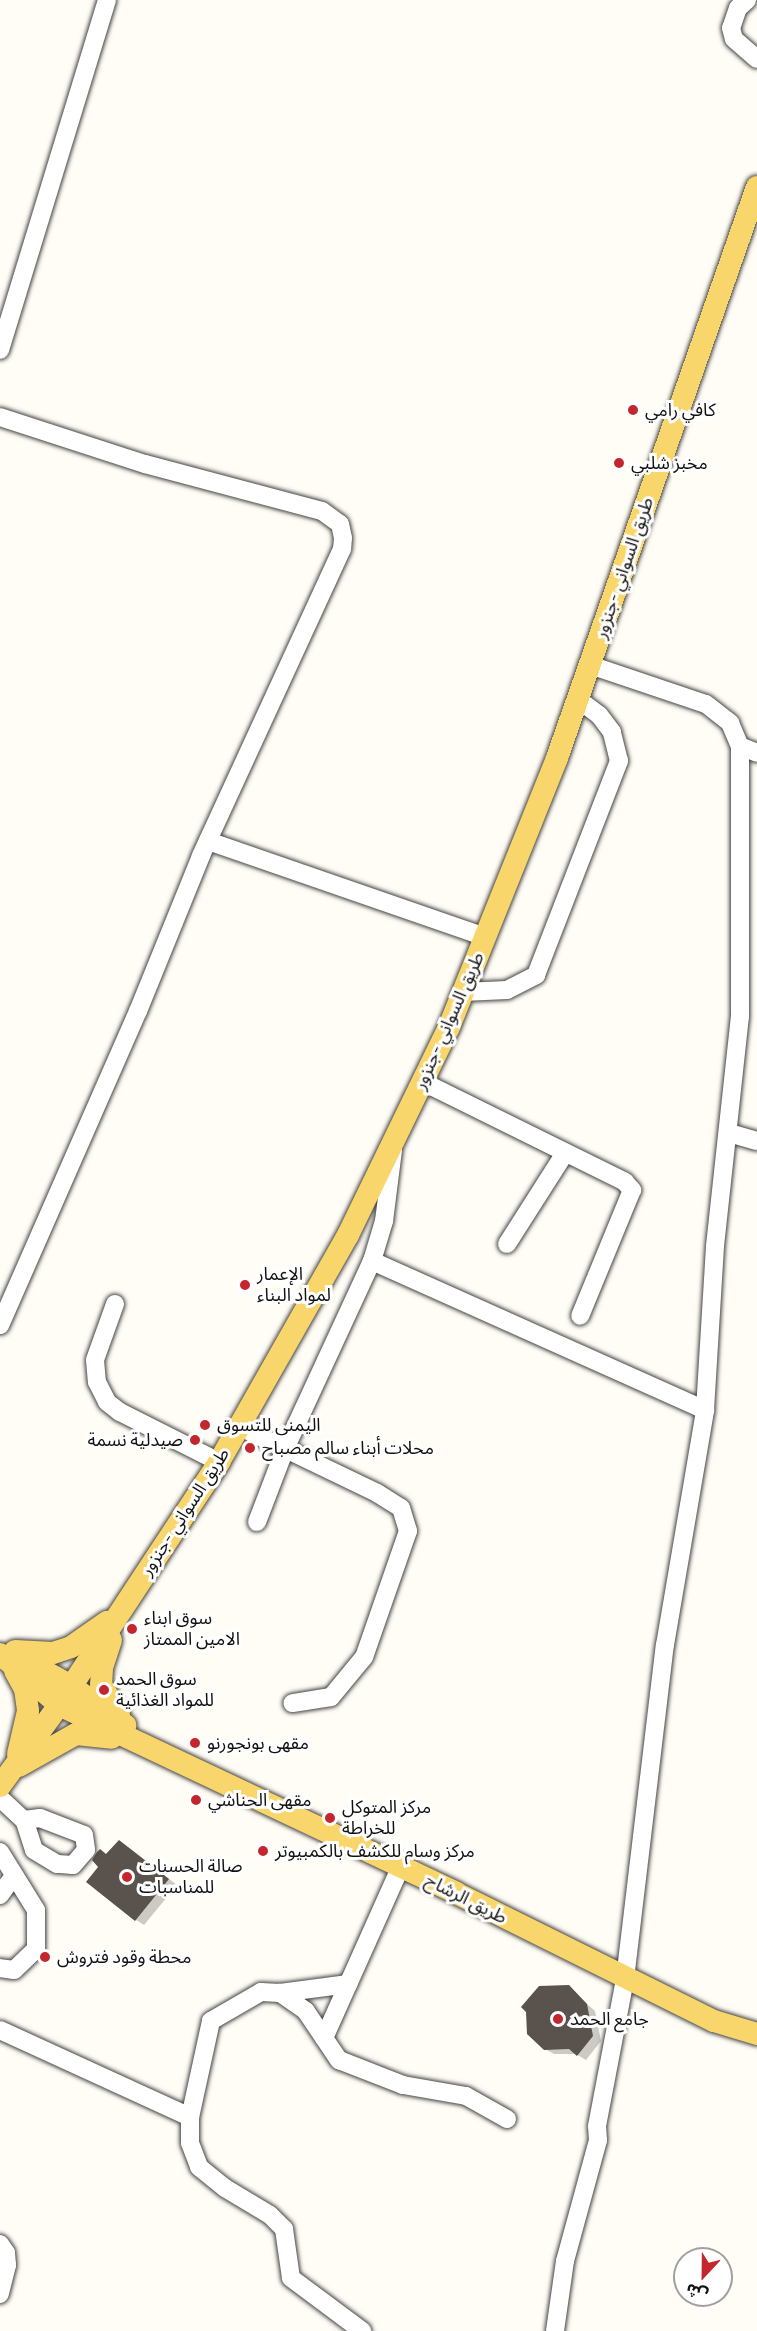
<!DOCTYPE html>
<html>
<head>
<meta charset="utf-8">
<style>
	body { margin:0 }
	#map { position:relative; width:757px; height:2331px; overflow:hidden; background:#fffdf5; font-family:Bitter,"Noto Sans Arabic",serif }
	div>[style] { position:absolute }
	[style*='--x'] { left:calc(var(--x)*1px); top:calc(var(--y)*1px); width:calc(var(--w)*1px); rotate:calc(var(--a)*1deg) }
	.shadow>* { inset:0; background:#0003 }
	.building>* { inset:0; background:#5a524d }
	.roads { filter:drop-shadow(0 0 2px #444) drop-shadow(0 0 2px #444) }
	.minor>* { height:18px; margin:-9px; padding:0 9px; transform-origin:9px; border-radius:9px; background:#fff }
	.major>* { height:22px; margin:-11px; padding:0 11px; transform-origin:11px; border-radius:11px; background:#f9d66b }
	.dots>* { width:16px; height:16px; translate:-50% -50%; box-sizing:border-box; border:3px solid #fff; border-radius:50% }
	span { translate:-50% -50%; white-space:nowrap; text-align:center; line-height:1.15; -webkit-text-stroke:6px #fff; paint-order:stroke }
	.poi-label { font-size:18px; color:#111 }
	.left { translate:0 -50%; text-align:left }
	.right { translate:-100% -50%; text-align:right }
	.street-label { font-size:18px; color:#111 }
	.north { position:absolute; left:673px; top:2247px; width:60px; height:60px; box-sizing:border-box; background:#fff; border:2px solid #a0a0a0; border-radius:50%; rotate:202deg; font-size:16px; font-weight:700; line-height:24px; text-align:center; color:#111 }
	.north::after { content:''; display:block; margin:auto; width:21px; height:27px; background:#c4262e; clip-path:polygon(50% 0,100% 100%,50% 72%,0 100%) }
</style>
</head>
<body>
<div id="map">
	<div class="shadow">
		<div style="clip-path:polygon(128px 1847px,177px 1885px,144px 1925px,136px 1920px,100px 1867px,107px 1855px)"></div>
		<div style="clip-path:polygon(568px 1987px,595px 2011px,601px 2041px,586px 2060px,576px 2054px,554px 2054px,545px 2049px)"></div>
	</div>
	<div class="building">
		<div style="clip-path:polygon(119px 1840px,169px 1879px,135px 1921px,86px 1882px,98px 1867px,92px 1860px,97px 1852px,100px 1849px,106px 1854px)"></div>
		<div style="clip-path:polygon(569px 1985px,587px 2004px,593px 2036px,577px 2056px,569px 2049px,544px 2050px,527px 2034px,526px 2012px,521px 2007px,539px 1986px)"></div>
	</div>
	<div class="roads">
		<div class="minor">
			<div style="--x:747;--y:0;--w:12;--a:138"></div>
			<div style="--x:738;--y:8;--w:21;--a:109"></div>
			<div style="--x:731;--y:28;--w:11;--a:75"></div>
			<div style="--x:734;--y:39;--w:30;--a:41"></div>
			<div style="--x:0;--y:350;--w:366;--a:-73"></div>
			<div style="--x:0;--y:417;--w:152;--a:18"></div>
			<div style="--x:145;--y:464;--w:183;--a:14.9"></div>
			<div style="--x:322;--y:511;--w:22;--a:36"></div>
			<div style="--x:340;--y:524;--w:14;--a:78"></div>
			<div style="--x:343;--y:538;--w:11;--a:95"></div>
			<div style="--x:342;--y:549;--w:338;--a:114.7"></div>
			<div style="--x:201;--y:856;--w:167;--a:112.1"></div>
			<div style="--x:138;--y:1011;--w:343;--a:113.7"></div>
			<div style="--x:590;--y:665;--w:122;--a:18.6"></div>
			<div style="--x:706;--y:704;--w:31;--a:38"></div>
			<div style="--x:730;--y:723;--w:25;--a:67"></div>
			<div style="--x:740;--y:746;--w:18;--a:22"></div>
			<div style="--x:208;--y:841;--w:293;--a:19.1"></div>
			<div style="--x:463;--y:992;--w:44;--a:-2.6"></div>
			<div style="--x:507;--y:990;--w:33;--a:-27"></div>
			<div style="--x:536;--y:975;--w:230;--a:-68.8"></div>
			<div style="--x:619;--y:761;--w:30;--a:-104"></div>
			<div style="--x:612;--y:732;--w:21;--a:-127"></div>
			<div style="--x:599;--y:715;--w:26;--a:-143"></div>
			<div style="--x:423;--y:1082;--w:225;--a:26.3"></div>
			<div style="--x:625;--y:1182;--w:11;--a:49"></div>
			<div style="--x:632;--y:1190;--w:136;--a:112.4"></div>
			<div style="--x:729;--y:1133;--w:29;--a:16"></div>
			<div style="--x:393;--y:1150;--w:72;--a:97.2"></div>
			<div style="--x:384;--y:1221;--w:42;--a:106.7"></div>
			<div style="--x:372;--y:1261;--w:365;--a:24.1"></div>
			<div style="--x:507;--y:1244;--w:108;--a:-57.5"></div>
			<div style="--x:115;--y:1304;--w:59;--a:109.7"></div>
			<div style="--x:95;--y:1360;--w:22;--a:85"></div>
			<div style="--x:97;--y:1382;--w:22;--a:63"></div>
			<div style="--x:107;--y:1402;--w:16;--a:38"></div>
			<div style="--x:120;--y:1412;--w:111;--a:26.8"></div>
			<div style="--x:240;--y:1427;--w:152;--a:25.7"></div>
			<div style="--x:377;--y:1493;--w:28;--a:32"></div>
			<div style="--x:401;--y:1508;--w:24;--a:73"></div>
			<div style="--x:408;--y:1531;--w:133;--a:109.2"></div>
			<div style="--x:364;--y:1657;--w:52;--a:129.5"></div>
			<div style="--x:331;--y:1697;--w:39;--a:171"></div>
			<div style="--x:257;--y:1522;--w:78;--a:-69"></div>
			<div style="--x:285;--y:1449;--w:207;--a:-65.2"></div>
			<div style="--x:0;--y:1798;--w:33;--a:43"></div>
			<div style="--x:40;--y:1818;--w:47;--a:21.1"></div>
			<div style="--x:84;--y:1835;--w:15;--a:82"></div>
			<div style="--x:86;--y:1850;--w:20;--a:131"></div>
			<div style="--x:73;--y:1865;--w:16;--a:-176"></div>
			<div style="--x:57;--y:1864;--w:27;--a:-149"></div>
			<div style="--x:34;--y:1850;--w:32;--a:-108"></div>
			<div style="--x:24;--y:1820;--w:16;--a:-7"></div>
			<div style="--x:0;--y:1852;--w:68;--a:58.2"></div>
			<div style="--x:36;--y:1910;--w:39;--a:90"></div>
			<div style="--x:36;--y:1949;--w:30;--a:136"></div>
			<div style="--x:14;--y:1970;--w:14;--a:-172"></div>
			<div style="--x:401;--y:1866;--w:188;--a:114.1"></div>
			<div style="--x:324;--y:2038;--w:27;--a:56"></div>
			<div style="--x:339;--y:2060;--w:69;--a:21.3"></div>
			<div style="--x:403;--y:2085;--w:64;--a:9.9"></div>
			<div style="--x:466;--y:2096;--w:47;--a:29.3"></div>
			<div style="--x:0;--y:1895;--w:24;--a:-54"></div>
			<div style="--x:280;--y:1993;--w:69;--a:-7.5"></div>
			<div style="--x:0;--y:2030;--w:209;--a:24.6"></div>
			<div style="--x:324;--y:2038;--w:32;--a:-124"></div>
			<div style="--x:306;--y:2011;--w:32;--a:-145"></div>
			<div style="--x:280;--y:1993;--w:19;--a:-177"></div>
			<div style="--x:261;--y:1992;--w:58;--a:149.9"></div>
			<div style="--x:211;--y:2021;--w:98;--a:102.3"></div>
			<div style="--x:190;--y:2117;--w:26;--a:90"></div>
			<div style="--x:190;--y:2143;--w:26;--a:69"></div>
			<div style="--x:199;--y:2167;--w:33;--a:39"></div>
			<div style="--x:225;--y:2188;--w:52;--a:31"></div>
			<div style="--x:270;--y:2215;--w:20;--a:45"></div>
			<div style="--x:284;--y:2229;--w:49;--a:81.9"></div>
			<div style="--x:291;--y:2278;--w:89;--a:36.7"></div>
			<div style="--x:0;--y:2244;--w:11;--a:56"></div>
			<div style="--x:6;--y:2253;--w:12;--a:85"></div>
			<div style="--x:7;--y:2265;--w:30;--a:104"></div>
			<div style="--x:555;--y:2331;--w:71;--a:-81.9"></div>
			<div style="--x:565;--y:2261;--w:125;--a:-74.7"></div>
			<div style="--x:598;--y:2140;--w:14;--a:-94"></div>
			<div style="--x:597;--y:2126;--w:150;--a:-79.2"></div>
			<div style="--x:625;--y:1979;--w:336;--a:-83.2"></div>
			<div style="--x:665;--y:1645;--w:238;--a:-80.3"></div>
			<div style="--x:705;--y:1410;--w:164;--a:-86.5"></div>
			<div style="--x:715;--y:1246;--w:230;--a:-83.8"></div>
			<div style="--x:740;--y:1017;--w:271;--a:-90"></div>
		</div>
		<div class="major">
			<div style="--x:111;--y:1640;--w:29;--a:108"></div>
			<div style="--x:102;--y:1668;--w:17;--a:93"></div>
			<div style="--x:101;--y:1685;--w:34;--a:58"></div>
			<div style="--x:15;--y:1651;--w:38;--a:3"></div>
			<div style="--x:53;--y:1653;--w:19;--a:-18"></div>
			<div style="--x:71;--y:1647;--w:44;--a:-34.8"></div>
			<div style="--x:0;--y:1654;--w:78;--a:40.8"></div>
			<div style="--x:59;--y:1705;--w:439;--a:25.3"></div>
			<div style="--x:456;--y:1893;--w:288;--a:26.4"></div>
			<div style="--x:714;--y:2021;--w:45;--a:16.8"></div>
			<div style="--x:19;--y:1657;--w:60;--a:29.1"></div>
			<div style="--x:71;--y:1686;--w:67;--a:35.8"></div>
			<div style="--x:15;--y:1671;--w:21;--a:61"></div>
			<div style="--x:25;--y:1689;--w:22;--a:82"></div>
			<div style="--x:28;--y:1711;--w:44;--a:103.1"></div>
			<div style="--x:19;--y:1766;--w:65;--a:-29.3"></div>
			<div style="--x:76;--y:1734;--w:36;--a:6"></div>
			<div style="--x:0;--y:1786;--w:100;--a:-53.9"></div>
			<div style="--x:59;--y:1705;--w:291;--a:-56.6"></div>
			<div style="--x:219;--y:1462;--w:261;--a:-60.4"></div>
			<div style="--x:348;--y:1235;--w:231;--a:-64.1"></div>
			<div style="--x:449;--y:1027;--w:290;--a:-68.1"></div>
			<div style="--x:557;--y:758;--w:605;--a:-70.7"></div>
		</div>
	</div>
	<div class="dots">
		<div style="left:633px;top:410px;background:#c4262e"></div>
		<div style="left:619px;top:463px;background:#c4262e"></div>
		<div style="left:245px;top:1285px;background:#c4262e"></div>
		<div style="left:205px;top:1425px;background:#c4262e"></div>
		<div style="left:195px;top:1440px;background:#c4262e"></div>
		<div style="left:250px;top:1448px;background:#c4262e"></div>
		<div style="left:132px;top:1629px;background:#c4262e"></div>
		<div style="left:104px;top:1690px;background:#c4262e"></div>
		<div style="left:195px;top:1743px;background:#c4262e"></div>
		<div style="left:196px;top:1800px;background:#c4262e"></div>
		<div style="left:330px;top:1818px;background:#c4262e"></div>
		<div style="left:263px;top:1851px;background:#c4262e"></div>
		<div style="left:127px;top:1877px;background:#c4262e"></div>
		<div style="left:45px;top:1957px;background:#c4262e"></div>
		<div style="left:558px;top:2019px;background:#c4262e"></div>
	</div>
	<div class="poi-label">
		<span class="left" style="left:645px;top:410px">كافي رامي</span>
		<span class="left" style="left:631px;top:463px">مخبز شلبي</span>
		<span class="left" style="left:257px;top:1285px">الإعمار<br>لمواد البناء</span>
		<span class="left" style="left:217px;top:1425px">اليمنى للتسوق</span>
		<span class="right" style="left:183px;top:1440px">صيدلية نسمة</span>
		<span class="left" style="left:262px;top:1448px">محلات أبناء سالم مصباح</span>
		<span class="left" style="left:144px;top:1629px">سوق ابناء<br>الامين الممتاز</span>
		<span class="left" style="left:116px;top:1690px">سوق الحمد<br>للمواد الغذائية</span>
		<span class="left" style="left:207px;top:1743px">مقهى بونجورنو</span>
		<span class="left" style="left:208px;top:1800px">مقهى الحناشي</span>
		<span class="left" style="left:342px;top:1818px">مركز المتوكل<br>للخراطة</span>
		<span class="left" style="left:275px;top:1851px">مركز وسام للكشف بالكمبيوتر</span>
		<span class="left" style="left:139px;top:1877px">صالة الحسنات<br>للمناسبات</span>
		<span class="left" style="left:57px;top:1957px">محطة وقود فتروش</span>
		<span class="left" style="left:570px;top:2019px">جامع الحمد</span>
	</div>
	<div class="street-label">
		<span style="left:624px;top:568px;rotate:-71deg">طريق السواني -جنزور</span>
		<span style="left:449px;top:1021px;rotate:-66deg">طريق السواني -جنزور</span>
		<span style="left:185px;top:1512px;rotate:-57deg">طريق السواني -جنزور</span>
		<span style="left:466px;top:1899px;rotate:27deg">طريق الرشاح</span>
	</div>
	<div class="north">ش</div>
</div>
</body>
</html>
